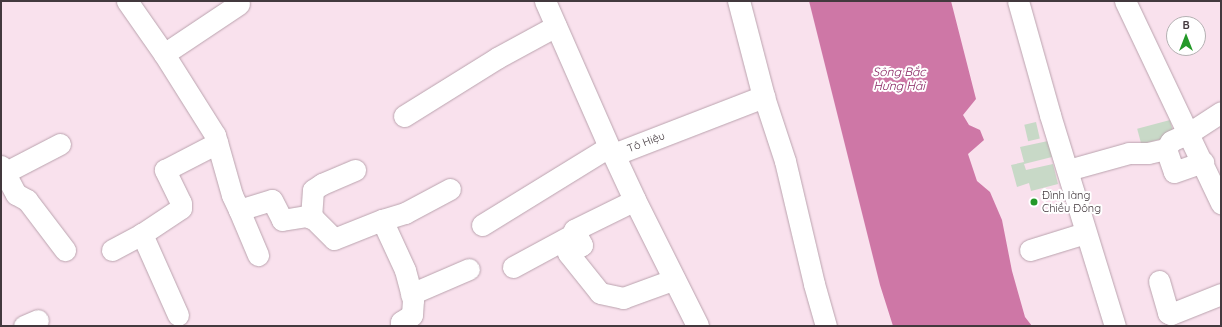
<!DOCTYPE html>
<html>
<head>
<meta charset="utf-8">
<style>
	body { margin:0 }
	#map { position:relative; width:1222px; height:327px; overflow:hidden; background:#f9e1ed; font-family:Quicksand,sans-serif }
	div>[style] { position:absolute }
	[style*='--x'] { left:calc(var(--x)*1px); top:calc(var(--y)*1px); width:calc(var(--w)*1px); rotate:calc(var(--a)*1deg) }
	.water>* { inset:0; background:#ce77a6 }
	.building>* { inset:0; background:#c8d9c7; transform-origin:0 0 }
	.roads { filter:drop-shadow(0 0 1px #baa3ae) drop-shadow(0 0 1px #baa3ae) }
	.minor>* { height:21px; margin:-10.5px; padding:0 10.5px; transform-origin:10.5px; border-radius:10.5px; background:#fff }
	.secondary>* { height:22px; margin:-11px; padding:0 11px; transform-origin:11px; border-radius:11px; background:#fff }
	.dots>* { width:11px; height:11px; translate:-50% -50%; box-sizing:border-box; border:2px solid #fff; border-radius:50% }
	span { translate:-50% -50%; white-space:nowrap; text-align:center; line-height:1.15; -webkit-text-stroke:4px #fff; paint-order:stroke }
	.street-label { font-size:11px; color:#43393e }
	.poi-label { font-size:11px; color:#43393e }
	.left { translate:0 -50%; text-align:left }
	.water-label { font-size:12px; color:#851f5f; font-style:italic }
	.frame { position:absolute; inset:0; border:2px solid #43393e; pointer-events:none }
	.north { position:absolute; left:1166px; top:16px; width:40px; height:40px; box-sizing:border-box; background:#fff; border:1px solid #b4b0b2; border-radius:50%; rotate:0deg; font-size:11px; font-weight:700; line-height:16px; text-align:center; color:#43393e }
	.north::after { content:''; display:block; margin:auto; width:14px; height:18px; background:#239828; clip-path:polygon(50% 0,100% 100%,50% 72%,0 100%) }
</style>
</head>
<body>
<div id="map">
	<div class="water">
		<div style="clip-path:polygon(809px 1px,951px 1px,976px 99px,963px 115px,969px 125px,980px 130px,984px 140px,968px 154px,977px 181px,990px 192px,1002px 220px,1012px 271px,1025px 317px,1032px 326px,893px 326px,880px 285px)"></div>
	</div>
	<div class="building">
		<div style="left:1170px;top:120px;width:16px;height:34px;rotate:75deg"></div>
		<div style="left:1036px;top:122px;width:17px;height:12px;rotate:77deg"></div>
		<div style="clip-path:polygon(1048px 141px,1052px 157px,1024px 164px,1026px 170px,1053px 164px,1058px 184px,1031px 191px,1029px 183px,1017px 187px,1011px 165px,1024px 162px,1020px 147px)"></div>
	</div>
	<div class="roads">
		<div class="minor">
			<div style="--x:127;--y:1;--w:65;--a:55.1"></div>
			<div style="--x:164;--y:54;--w:96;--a:57.8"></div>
			<div style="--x:215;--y:135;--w:62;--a:74.2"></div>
			<div style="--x:232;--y:195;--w:17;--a:65"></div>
			<div style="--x:239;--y:210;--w:34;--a:-17"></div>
			<div style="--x:272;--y:200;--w:22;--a:63"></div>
			<div style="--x:282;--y:220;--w:24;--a:-9"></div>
			<div style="--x:306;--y:216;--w:9;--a:21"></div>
			<div style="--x:314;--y:219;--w:28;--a:45"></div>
			<div style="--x:334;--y:239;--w:52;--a:-21.6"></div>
			<div style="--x:382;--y:220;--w:55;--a:65.3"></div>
			<div style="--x:405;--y:270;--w:31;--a:75"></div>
			<div style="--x:413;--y:300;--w:15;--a:94"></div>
			<div style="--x:412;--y:315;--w:13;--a:148"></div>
			<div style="--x:401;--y:322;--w:4;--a:90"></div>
			<div style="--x:545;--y:1;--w:159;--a:66.3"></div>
			<div style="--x:609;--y:147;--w:9;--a:58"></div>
			<div style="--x:1018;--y:1;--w:118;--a:74.3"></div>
			<div style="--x:1050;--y:115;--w:221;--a:72.9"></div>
			<div style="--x:1125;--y:1;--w:224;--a:64.6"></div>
			<div style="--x:164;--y:54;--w:90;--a:-33.7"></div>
			<div style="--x:764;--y:97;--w:67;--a:71.8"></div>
			<div style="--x:785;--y:161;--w:126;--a:76.7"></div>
			<div style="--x:814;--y:284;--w:44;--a:74.1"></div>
			<div style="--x:404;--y:116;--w:110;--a:-31.9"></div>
			<div style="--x:497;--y:58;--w:67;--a:-28.5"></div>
			<div style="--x:1166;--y:149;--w:24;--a:71"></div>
			<div style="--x:1174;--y:172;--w:31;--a:-19"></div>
			<div style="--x:1;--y:166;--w:32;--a:62"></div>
			<div style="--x:16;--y:194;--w:13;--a:29"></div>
			<div style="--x:27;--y:200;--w:63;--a:52.8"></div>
			<div style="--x:1068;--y:170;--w:63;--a:-15.6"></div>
			<div style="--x:1129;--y:153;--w:19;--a:0"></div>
			<div style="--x:1148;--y:153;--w:18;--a:-13"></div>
			<div style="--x:1166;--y:149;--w:9;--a:-58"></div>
			<div style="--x:1171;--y:141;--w:20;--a:-24"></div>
			<div style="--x:1189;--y:133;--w:38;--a:-33"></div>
			<div style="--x:4;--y:173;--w:63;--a:-27.4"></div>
			<div style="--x:635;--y:200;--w:68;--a:153.8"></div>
			<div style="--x:574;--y:230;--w:17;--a:62"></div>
			<div style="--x:582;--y:245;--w:16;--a:150"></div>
			<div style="--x:568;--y:253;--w:51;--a:51.3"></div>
			<div style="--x:600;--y:293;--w:24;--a:12"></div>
			<div style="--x:623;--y:298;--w:55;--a:-20.1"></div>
			<div style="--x:239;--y:210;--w:49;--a:67.1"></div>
			<div style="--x:311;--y:218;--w:28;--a:-86"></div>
			<div style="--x:313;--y:190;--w:11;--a:-34"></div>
			<div style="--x:322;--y:184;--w:36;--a:-23"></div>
			<div style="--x:382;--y:220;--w:24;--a:-17"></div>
			<div style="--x:405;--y:213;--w:51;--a:-28.1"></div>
			<div style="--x:482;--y:225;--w:149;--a:-31.6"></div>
			<div style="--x:112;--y:250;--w:34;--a:-28"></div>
			<div style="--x:1030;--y:250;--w:58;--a:-17.2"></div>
			<div style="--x:513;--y:267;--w:72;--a:-28.4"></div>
			<div style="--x:1159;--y:281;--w:33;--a:74"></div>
			<div style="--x:1168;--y:313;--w:3;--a:18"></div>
			<div style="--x:1171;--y:314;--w:54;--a:-21.8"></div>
			<div style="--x:411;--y:294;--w:63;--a:-23.3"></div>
			<div style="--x:178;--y:315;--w:89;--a:-114"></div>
			<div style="--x:142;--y:234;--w:47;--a:-33.7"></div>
			<div style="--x:181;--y:208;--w:5;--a:-90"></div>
			<div style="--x:181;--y:203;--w:37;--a:-116"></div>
			<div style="--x:165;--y:170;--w:59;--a:-27.4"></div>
			<div style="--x:24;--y:326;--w:15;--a:-23"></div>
		</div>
		<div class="secondary">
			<div style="--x:698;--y:326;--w:141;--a:-116.6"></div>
			<div style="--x:635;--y:200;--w:50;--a:-115"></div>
			<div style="--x:614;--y:155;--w:161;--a:-21.1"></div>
			<div style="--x:764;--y:97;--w:99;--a:-104.6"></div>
		</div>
	</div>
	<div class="dots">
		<div style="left:1034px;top:202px;background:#239828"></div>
	</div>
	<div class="street-label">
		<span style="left:646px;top:142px;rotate:-21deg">Tô Hiệu</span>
	</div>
	<div class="poi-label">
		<span class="left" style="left:1042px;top:202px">Đình làng<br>Chiều Đông</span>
	</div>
	<div class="water-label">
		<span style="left:899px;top:79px">Sông Bắc<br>Hưng Hải</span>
	</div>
	<div class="frame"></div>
	<div class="north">B</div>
</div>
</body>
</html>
